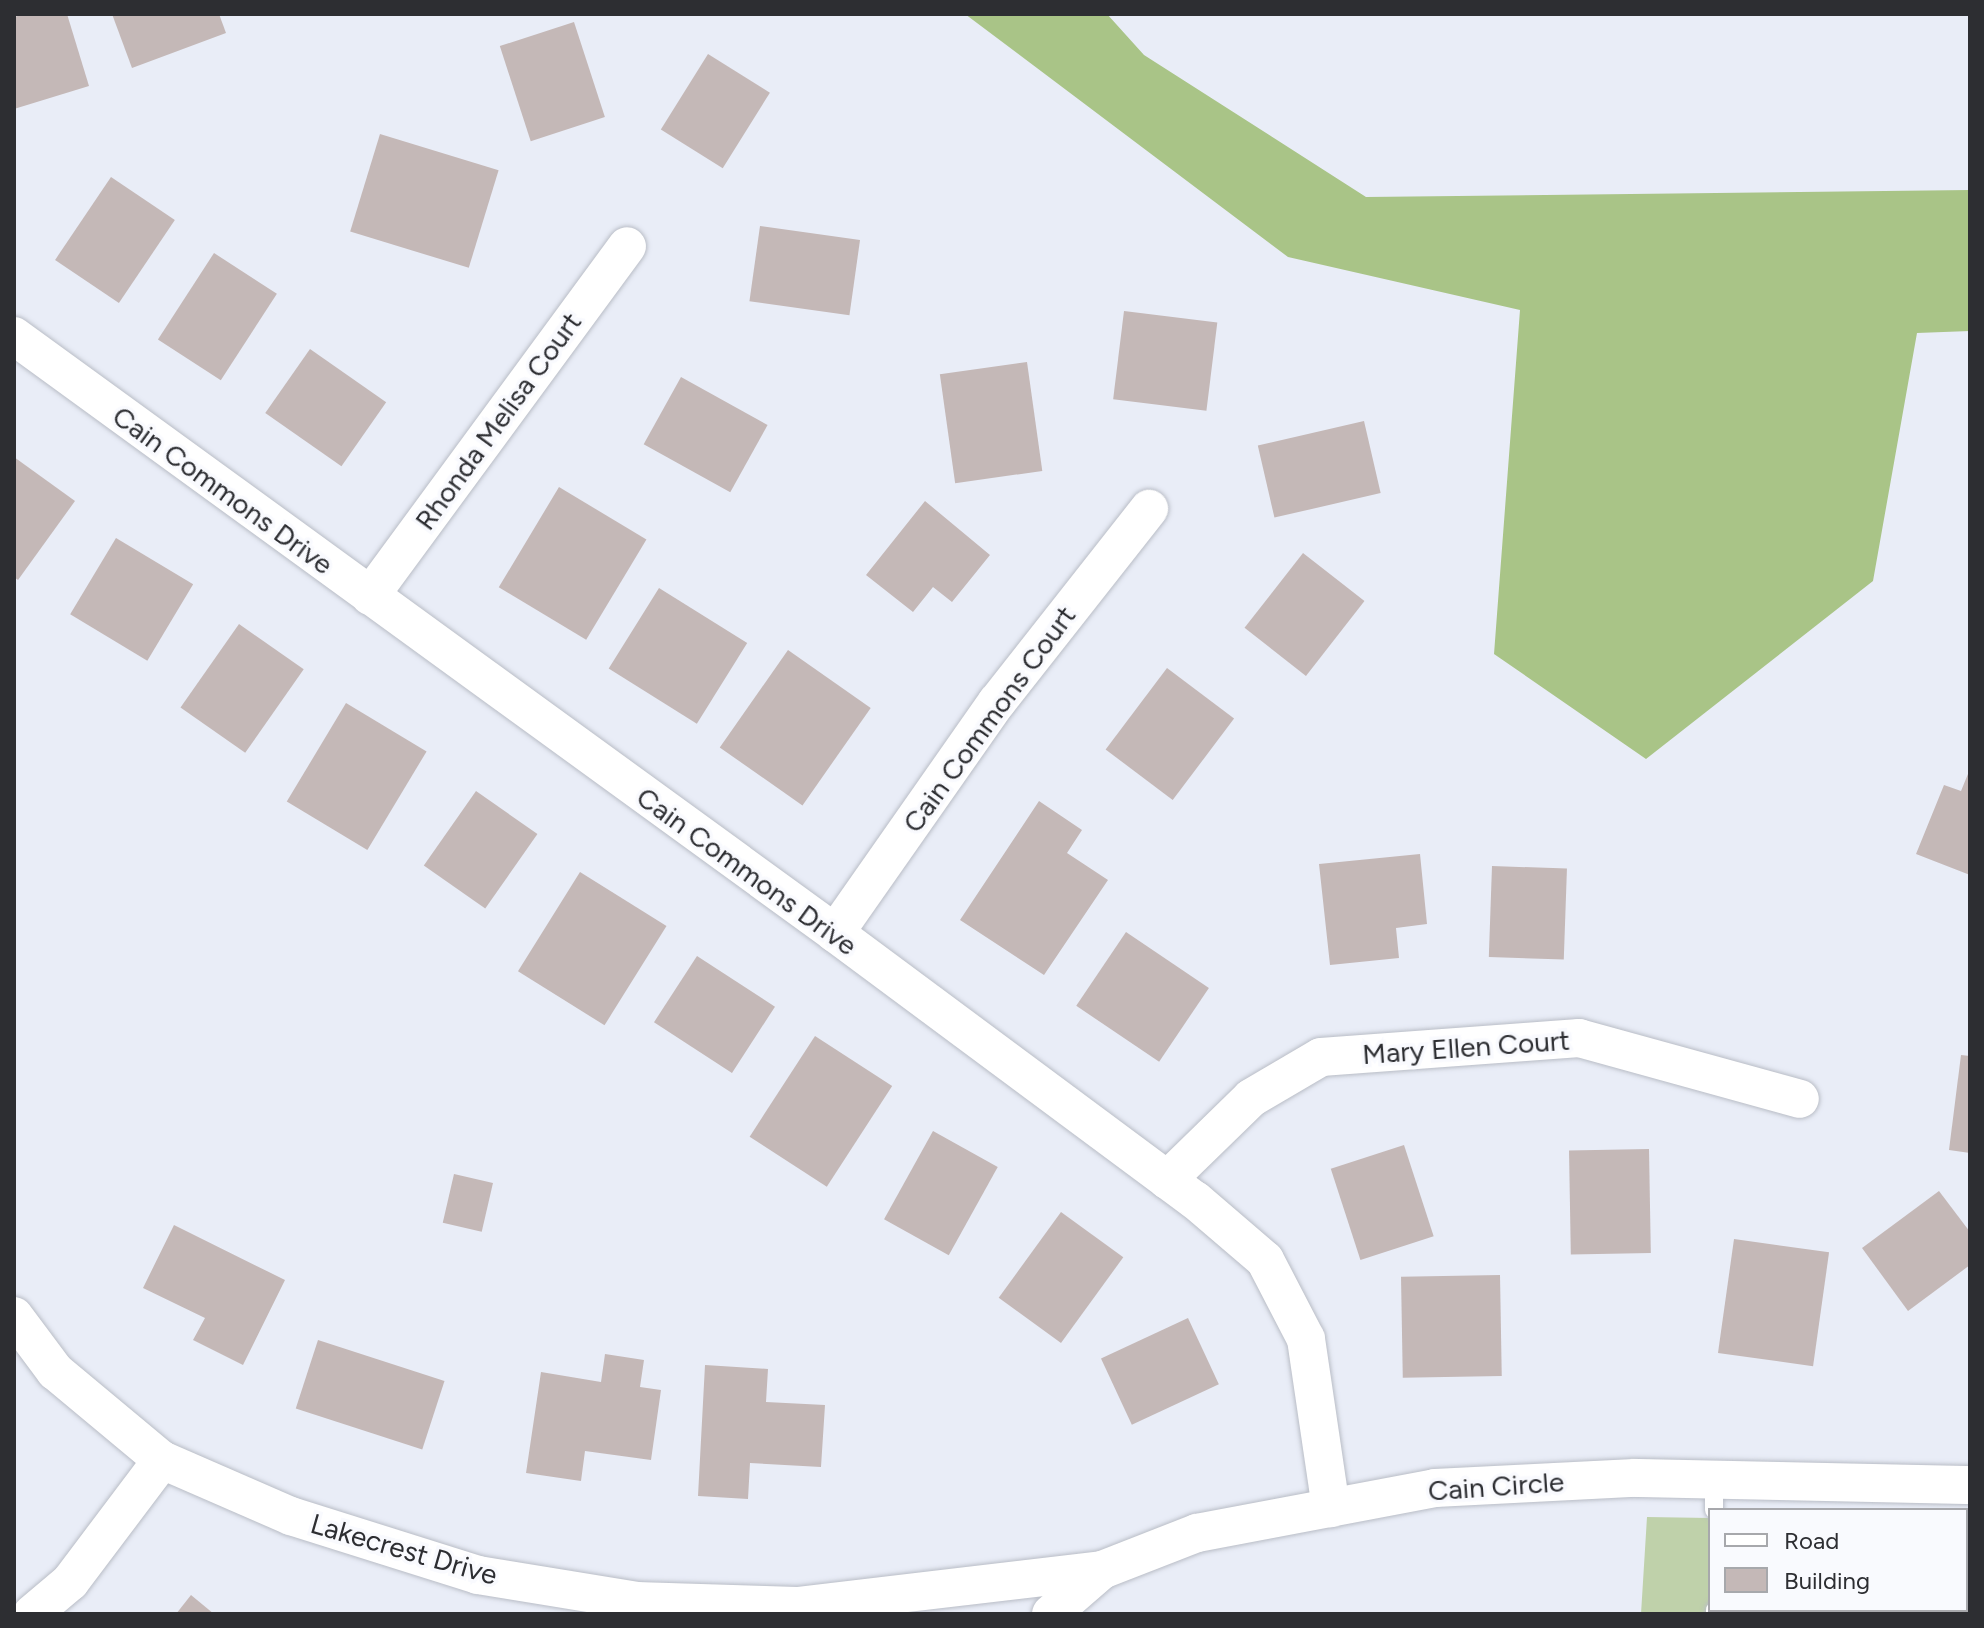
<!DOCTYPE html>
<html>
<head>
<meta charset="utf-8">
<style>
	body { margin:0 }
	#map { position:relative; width:1984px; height:1628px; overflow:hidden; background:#e9edf7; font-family:Figtree,sans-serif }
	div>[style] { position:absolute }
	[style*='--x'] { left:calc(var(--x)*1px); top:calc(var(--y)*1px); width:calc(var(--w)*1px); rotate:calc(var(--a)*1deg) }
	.green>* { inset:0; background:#bfd1aa }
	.forest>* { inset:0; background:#a9c487 }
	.building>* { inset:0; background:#c4b8b7; transform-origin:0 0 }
	.roads { filter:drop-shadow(0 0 2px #b9bdc6) drop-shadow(0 0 2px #b9bdc6) }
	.service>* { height:18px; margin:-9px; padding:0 9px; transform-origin:9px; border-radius:9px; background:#fff }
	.minor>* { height:38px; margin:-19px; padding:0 19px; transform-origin:19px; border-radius:19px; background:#fff }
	span { translate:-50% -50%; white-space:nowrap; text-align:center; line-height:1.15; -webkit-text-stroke:7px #f9fafe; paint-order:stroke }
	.street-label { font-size:28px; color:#2d2e32 }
	.frame { position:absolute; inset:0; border:16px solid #2d2e32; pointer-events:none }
	.legend { position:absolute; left:1708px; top:1508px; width:260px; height:104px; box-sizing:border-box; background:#f9fafe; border:2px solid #a7a8ac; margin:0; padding:10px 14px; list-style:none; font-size:24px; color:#2d2e32 }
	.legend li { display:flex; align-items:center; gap:16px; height:40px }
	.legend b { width:40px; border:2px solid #a7a8ac }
</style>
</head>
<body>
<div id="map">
	<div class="green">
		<div style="clip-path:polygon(1647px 1517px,1710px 1518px,1710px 1610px,1966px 1610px,1970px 1522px,1970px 1614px,1641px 1614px)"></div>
	</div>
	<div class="forest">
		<div style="clip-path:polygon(965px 14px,1107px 14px,1144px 55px,1366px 197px,1970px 190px,1970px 331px,1917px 333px,1873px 581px,1646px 759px,1494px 654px,1520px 310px,1288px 257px)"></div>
	</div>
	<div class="building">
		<div style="clip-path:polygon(25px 14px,67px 14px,89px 86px,14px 109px,14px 17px)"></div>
		<div style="clip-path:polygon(112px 14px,219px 14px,226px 33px,132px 68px)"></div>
		<div style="left:574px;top:22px;width:100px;height:78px;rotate:72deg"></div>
		<div style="left:708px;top:54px;width:73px;height:89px;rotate:32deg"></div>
		<div style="left:380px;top:134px;width:124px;height:102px;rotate:17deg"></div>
		<div style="left:111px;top:177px;width:77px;height:100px;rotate:34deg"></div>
		<div style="left:760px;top:226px;width:101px;height:76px;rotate:8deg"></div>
		<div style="left:214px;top:253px;width:75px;height:103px;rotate:33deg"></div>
		<div style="left:1124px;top:311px;width:94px;height:89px;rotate:7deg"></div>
		<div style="left:310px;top:349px;width:93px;height:78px;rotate:35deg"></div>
		<div style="left:1027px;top:362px;width:110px;height:88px;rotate:82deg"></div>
		<div style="left:681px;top:377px;width:99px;height:77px;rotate:29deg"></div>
		<div style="left:1364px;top:421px;width:74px;height:109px;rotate:77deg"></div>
		<div style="clip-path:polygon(14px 457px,75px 501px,18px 580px,14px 577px)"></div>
		<div style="left:559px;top:487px;width:102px;height:117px;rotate:31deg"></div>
		<div style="clip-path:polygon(925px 501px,990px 555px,952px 602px,933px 587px,913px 612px,866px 575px)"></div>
		<div style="left:116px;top:538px;width:90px;height:89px;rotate:31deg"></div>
		<div style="left:1303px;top:553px;width:78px;height:95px;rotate:38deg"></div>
		<div style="left:659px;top:588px;width:104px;height:95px;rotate:32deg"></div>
		<div style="left:239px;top:624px;width:79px;height:102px;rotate:35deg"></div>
		<div style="left:788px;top:650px;width:101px;height:119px;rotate:35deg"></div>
		<div style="left:1167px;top:668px;width:84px;height:102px;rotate:37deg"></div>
		<div style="left:346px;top:703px;width:94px;height:115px;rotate:31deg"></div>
		<div style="clip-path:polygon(1970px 769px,1970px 875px,1916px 854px,1944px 785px,1961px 791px)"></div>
		<div style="left:476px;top:791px;width:75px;height:91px;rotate:35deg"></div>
		<div style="clip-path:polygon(1039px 801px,1082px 830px,1067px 853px,1108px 880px,1044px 975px,960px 920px)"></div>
		<div style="clip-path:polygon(1420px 854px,1427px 924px,1396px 928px,1399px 958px,1330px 965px,1319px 864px)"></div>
		<div style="left:1492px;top:866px;width:75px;height:91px;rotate:2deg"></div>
		<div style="left:580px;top:872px;width:102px;height:117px;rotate:32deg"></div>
		<div style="left:1126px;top:932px;width:100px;height:89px;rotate:34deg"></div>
		<div style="left:697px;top:956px;width:93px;height:79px;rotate:33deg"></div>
		<div style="left:815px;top:1036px;width:92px;height:120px;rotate:33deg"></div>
		<div style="clip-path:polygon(1961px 1055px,1970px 1056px,1970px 1153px,1949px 1150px)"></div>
		<div style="left:933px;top:1131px;width:74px;height:101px;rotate:29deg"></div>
		<div style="left:1404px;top:1145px;width:96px;height:77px;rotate:72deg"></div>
		<div style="left:1649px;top:1149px;width:104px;height:80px;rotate:89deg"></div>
		<div style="left:454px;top:1174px;width:40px;height:50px;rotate:13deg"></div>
		<div style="clip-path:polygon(1939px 1191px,1970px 1232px,1970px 1265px,1908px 1311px,1862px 1248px)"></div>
		<div style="left:1061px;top:1212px;width:77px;height:106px;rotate:36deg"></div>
		<div style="clip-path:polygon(174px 1225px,285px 1280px,243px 1365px,193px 1340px,205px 1318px,143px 1288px)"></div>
		<div style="left:1734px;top:1239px;width:96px;height:115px;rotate:8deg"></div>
		<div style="left:1500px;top:1275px;width:101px;height:99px;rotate:89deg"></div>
		<div style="left:1188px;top:1318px;width:73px;height:96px;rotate:65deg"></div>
		<div style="left:318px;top:1340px;width:133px;height:72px;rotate:18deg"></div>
		<div style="clip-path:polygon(605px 1354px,644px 1360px,640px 1387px,661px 1390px,651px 1460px,585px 1451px,581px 1481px,526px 1473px,541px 1372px,601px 1382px)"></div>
		<div style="clip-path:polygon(705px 1365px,768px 1369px,766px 1402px,825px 1405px,821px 1467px,750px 1463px,748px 1499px,698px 1496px)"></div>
		<div style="clip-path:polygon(191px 1595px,214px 1614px,176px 1614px)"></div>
	</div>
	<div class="roads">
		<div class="service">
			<div style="--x:1714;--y:1510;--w:31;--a:-90"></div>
			<div style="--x:1966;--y:1602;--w:4;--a:0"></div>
			<div style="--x:1715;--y:1610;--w:4;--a:90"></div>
		</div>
		<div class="minor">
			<div style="--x:14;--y:336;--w:1015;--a:36.02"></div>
			<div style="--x:835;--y:933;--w:448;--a:36.6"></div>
			<div style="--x:1195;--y:1200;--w:92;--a:40.6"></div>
			<div style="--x:1265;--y:1260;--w:89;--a:62.6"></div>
			<div style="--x:1306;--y:1339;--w:171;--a:81.6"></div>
			<div style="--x:370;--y:596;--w:434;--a:-53.7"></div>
			<div style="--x:835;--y:933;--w:282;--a:-55"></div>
			<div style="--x:997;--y:702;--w:246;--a:-51.8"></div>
			<div style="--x:1167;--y:1180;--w:117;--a:-44.3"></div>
			<div style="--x:1251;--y:1098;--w:81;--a:-30.4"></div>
			<div style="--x:1321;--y:1057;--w:259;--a:-4.2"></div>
			<div style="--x:1579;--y:1038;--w:229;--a:15.4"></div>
			<div style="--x:14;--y:1316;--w:69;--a:53.3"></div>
			<div style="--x:55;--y:1371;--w:139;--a:39.8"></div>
			<div style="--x:162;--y:1460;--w:141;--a:23.5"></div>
			<div style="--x:291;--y:1516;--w:196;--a:17.5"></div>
			<div style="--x:478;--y:1575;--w:160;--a:9.3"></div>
			<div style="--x:636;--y:1601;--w:161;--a:1.8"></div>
			<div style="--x:797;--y:1606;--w:307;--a:-6.7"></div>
			<div style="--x:32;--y:1614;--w:50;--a:-40.1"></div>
			<div style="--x:70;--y:1582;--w:153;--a:-53"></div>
			<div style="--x:1051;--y:1614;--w:67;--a:-40.8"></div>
			<div style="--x:1102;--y:1570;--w:102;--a:-21.3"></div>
			<div style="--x:1197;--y:1533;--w:242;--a:-10.7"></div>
			<div style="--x:1435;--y:1488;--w:200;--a:-2.9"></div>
			<div style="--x:1635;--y:1478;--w:335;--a:1.2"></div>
		</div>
	</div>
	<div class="street-label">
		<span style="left:498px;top:421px;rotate:-54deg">Rhonda Melisa Court</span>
		<span style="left:223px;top:490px;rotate:36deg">Cain Commons Drive</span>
		<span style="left:989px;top:719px;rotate:-54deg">Cain Commons Court</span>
		<span style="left:747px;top:871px;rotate:36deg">Cain Commons Drive</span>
		<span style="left:1466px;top:1047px;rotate:-4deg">Mary Ellen Court</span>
		<span style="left:1496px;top:1486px;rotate:-4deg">Cain Circle</span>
		<span style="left:404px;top:1549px;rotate:16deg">Lakecrest Drive</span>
	</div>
	<div class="frame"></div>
	<ul class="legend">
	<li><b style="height:10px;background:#fff"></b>Road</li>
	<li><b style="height:22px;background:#c4b8b7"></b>Building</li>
	</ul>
</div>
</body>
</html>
